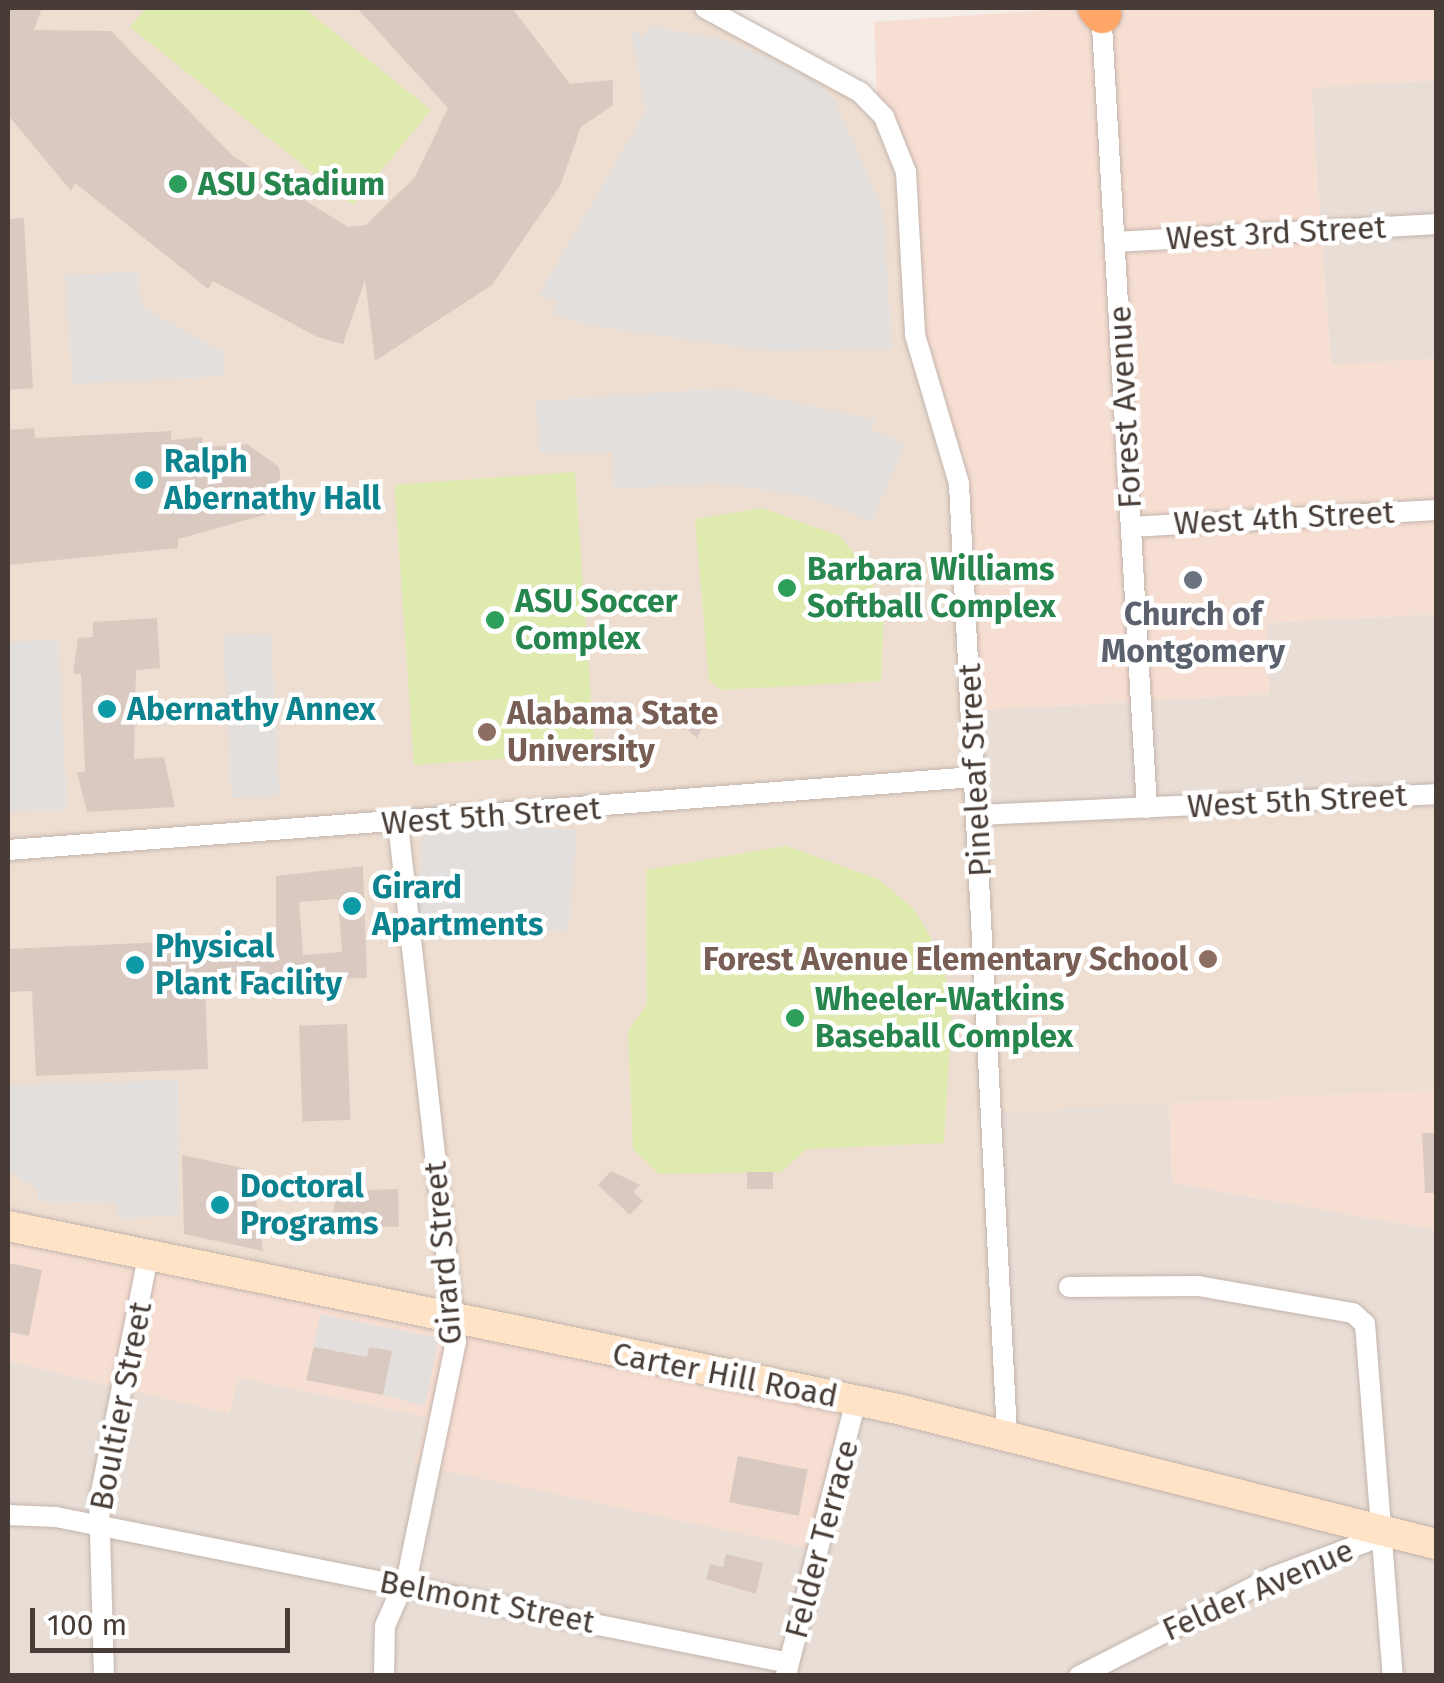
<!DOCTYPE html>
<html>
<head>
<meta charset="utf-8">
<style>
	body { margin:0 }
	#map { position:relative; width:1444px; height:1683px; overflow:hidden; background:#f4ede8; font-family:"Fira Sans",sans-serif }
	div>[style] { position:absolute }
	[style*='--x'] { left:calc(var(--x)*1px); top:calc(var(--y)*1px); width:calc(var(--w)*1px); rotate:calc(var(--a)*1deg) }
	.residential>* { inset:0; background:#e9ded6 }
	.commercial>* { inset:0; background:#f7ded2 }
	.education>* { inset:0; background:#eeded1 }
	.green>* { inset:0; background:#dfeaaf; transform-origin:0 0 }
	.parking>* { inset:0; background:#e3dfdd; transform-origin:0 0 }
	.building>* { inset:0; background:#dac9c0; transform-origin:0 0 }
	.roads { filter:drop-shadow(0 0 2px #c3b5ad) drop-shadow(0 0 2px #c3b5ad) }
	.minor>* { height:20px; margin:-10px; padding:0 10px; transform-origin:10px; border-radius:10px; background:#fff }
	.secondary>* { height:30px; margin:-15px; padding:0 15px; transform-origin:15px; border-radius:15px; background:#ffe3c7 }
	.motorway>* { height:38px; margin:-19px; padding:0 19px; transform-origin:19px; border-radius:19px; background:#ffa668 }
	.dots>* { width:28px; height:28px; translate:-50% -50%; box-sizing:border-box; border:5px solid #fff; border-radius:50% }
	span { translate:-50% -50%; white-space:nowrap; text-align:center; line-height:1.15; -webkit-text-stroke:9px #fff; paint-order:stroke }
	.leisure-label { font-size:32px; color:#27864d; font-weight:700 }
	.left { translate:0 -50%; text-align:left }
	.street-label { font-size:32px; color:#483c36 }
	.culture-label { font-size:32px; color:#0d838f; font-weight:700 }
	.worship-label { font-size:32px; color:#5b616d; font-weight:700 }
	.education-label { font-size:32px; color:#785e54; font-weight:700 }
	.right { translate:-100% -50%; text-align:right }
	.frame { position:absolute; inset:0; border:10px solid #483c36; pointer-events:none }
	.scale { position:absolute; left:30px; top:1608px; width:260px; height:45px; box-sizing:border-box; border:5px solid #483c36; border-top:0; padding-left:12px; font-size:30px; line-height:35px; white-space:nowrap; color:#483c36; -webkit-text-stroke:8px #fff; paint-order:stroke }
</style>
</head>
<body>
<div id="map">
	<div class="residential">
		<div style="clip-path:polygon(1436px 80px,1436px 359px,1331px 365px,1311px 87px)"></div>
		<div style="clip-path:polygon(1436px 614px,1436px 804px,972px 829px,965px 711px,1270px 694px,1266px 623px)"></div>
		<div style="clip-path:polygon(1169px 1103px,1172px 1183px,1436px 1230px,1436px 1675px,8px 1676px,8px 1361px,229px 1414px,239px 1378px,428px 1417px,415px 1464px,986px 1112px)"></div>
	</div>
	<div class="commercial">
		<div style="clip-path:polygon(1078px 8px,1436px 8px,1436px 80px,1311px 88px,1331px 364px,1436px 359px,1436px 614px,1267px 623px,1270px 694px,965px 711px,878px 120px,874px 22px)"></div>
		<div style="clip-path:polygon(1436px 1089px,1436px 1230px,1172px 1183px,1169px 1103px)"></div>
		<div style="clip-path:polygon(8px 1215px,851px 1390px,808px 1548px,414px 1464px,427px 1417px,239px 1378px,229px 1414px,8px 1361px)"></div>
	</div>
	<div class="education">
		<div style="clip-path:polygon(8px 8px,695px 8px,838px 80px,878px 120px,900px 184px,950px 481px,972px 828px,1436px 804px,1436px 1089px,987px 1113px,997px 1420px,8px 1215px)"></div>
	</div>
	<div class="green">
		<div style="clip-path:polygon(146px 8px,304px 8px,431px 110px,353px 205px,130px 27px)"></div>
		<div style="left:575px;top:472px;width:281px;height:181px;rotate:86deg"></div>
		<div style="clip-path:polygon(762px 508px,840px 536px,863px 565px,884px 610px,881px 681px,720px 690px,709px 680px,695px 519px)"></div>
		<div style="clip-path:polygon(786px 846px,878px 879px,914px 909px,940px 953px,952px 1002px,944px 1143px,807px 1149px,781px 1172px,659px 1174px,633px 1149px,628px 1030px,647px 1005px,646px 870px)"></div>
	</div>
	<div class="parking">
		<div style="clip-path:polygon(649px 26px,730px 41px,818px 82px,835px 102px,883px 210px,892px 349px,770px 351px,593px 326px,552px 314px,556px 301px,538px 296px,646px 111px,631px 31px,643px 36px)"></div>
		<div style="clip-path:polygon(137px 272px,142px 307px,224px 353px,224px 376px,73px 384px,65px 275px)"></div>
		<div style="clip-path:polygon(728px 388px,876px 420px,871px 429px,905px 444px,872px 521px,810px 497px,717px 483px,614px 489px,612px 452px,540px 452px,536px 401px)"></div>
		<div style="left:271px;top:633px;width:163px;height:48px;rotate:87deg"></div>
		<div style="clip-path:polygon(58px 640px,67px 809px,8px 812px,8px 642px)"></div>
		<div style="left:577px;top:831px;width:101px;height:153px;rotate:95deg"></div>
		<div style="clip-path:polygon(178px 1080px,179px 1216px,117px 1218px,115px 1203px,38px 1201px,38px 1190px,8px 1169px,8px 1085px)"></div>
		<div style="clip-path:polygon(320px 1314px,439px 1338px,425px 1406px,383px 1395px,391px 1351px,370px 1347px,367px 1357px,314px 1347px)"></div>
	</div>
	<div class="building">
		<div style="clip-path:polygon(8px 8px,42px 8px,34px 30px,111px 31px,233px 156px,348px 227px,366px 225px,415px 177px,448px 108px,357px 8px,512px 8px,570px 84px,613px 80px,613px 105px,581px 127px,560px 186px,492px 285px,375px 361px,365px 280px,343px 344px,317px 337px,213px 281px,208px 289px,75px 183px,71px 191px,8px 115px)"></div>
		<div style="clip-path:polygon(24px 218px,33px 388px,8px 390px,8px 219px)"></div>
		<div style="clip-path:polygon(34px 428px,35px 438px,171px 431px,171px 440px,202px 437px,203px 447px,247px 444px,279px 467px,282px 493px,275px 512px,178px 539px,178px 548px,8px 565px,8px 430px)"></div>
		<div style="clip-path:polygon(157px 618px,160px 668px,136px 670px,134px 759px,164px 757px,175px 807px,87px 812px,77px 772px,85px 772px,81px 674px,73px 674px,78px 638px,93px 637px,93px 622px)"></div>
		<div style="clip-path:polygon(700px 700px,712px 709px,697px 738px,671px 716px)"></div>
		<div style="clip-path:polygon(evenodd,363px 866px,367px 978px,205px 983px,208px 1069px,36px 1076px,32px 991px,8px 992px,8px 949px,276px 937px,276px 876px,363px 866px,338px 899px,342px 952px,303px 955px,299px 902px,338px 899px)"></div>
		<div style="left:347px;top:1024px;width:96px;height:48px;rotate:88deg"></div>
		<div style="clip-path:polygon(1422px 1133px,1436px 1133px,1436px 1193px,1425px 1193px)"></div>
		<div style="clip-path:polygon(182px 1155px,252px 1170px,263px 1251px,184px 1234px)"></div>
		<div style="clip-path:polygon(611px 1171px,640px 1185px,633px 1192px,643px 1201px,630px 1215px,598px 1185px)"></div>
		<div style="left:773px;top:1172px;width:17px;height:26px;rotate:90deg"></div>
		<div style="clip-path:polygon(398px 1189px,399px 1227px,332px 1225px,336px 1191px)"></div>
		<div style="clip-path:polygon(8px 1263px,42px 1270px,29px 1336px,8px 1332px)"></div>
		<div style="clip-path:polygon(314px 1347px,367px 1357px,369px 1347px,392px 1351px,383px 1395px,306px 1380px)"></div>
		<div style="left:738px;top:1456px;width:71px;height:47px;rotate:11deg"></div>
		<div style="clip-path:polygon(726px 1554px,763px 1563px,756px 1594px,706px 1579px,710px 1564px,723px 1567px)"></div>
	</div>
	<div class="roads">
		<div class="minor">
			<div style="--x:705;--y:8;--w:176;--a:28.5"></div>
			<div style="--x:860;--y:92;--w:35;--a:46"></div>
			<div style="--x:884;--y:117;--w:59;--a:68.2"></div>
			<div style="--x:906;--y:172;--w:163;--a:86.8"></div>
			<div style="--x:915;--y:335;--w:155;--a:73.5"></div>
			<div style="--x:959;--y:484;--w:951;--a:87.11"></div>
			<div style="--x:1101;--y:8;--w:801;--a:86.71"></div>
			<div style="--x:1116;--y:242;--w:321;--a:-3.2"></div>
			<div style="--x:1131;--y:527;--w:305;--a:-3.2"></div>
			<div style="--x:977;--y:815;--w:459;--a:-2.6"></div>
			<div style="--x:8;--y:850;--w:970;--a:-4.32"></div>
			<div style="--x:1069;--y:1287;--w:129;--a:-0.4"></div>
			<div style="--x:1198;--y:1286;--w:157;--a:9.9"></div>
			<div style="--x:1353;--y:1313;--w:16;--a:43"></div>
			<div style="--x:1365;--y:1324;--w:353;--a:85.5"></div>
			<div style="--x:8;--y:1515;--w:48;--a:2.4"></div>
			<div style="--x:56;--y:1517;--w:747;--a:11.26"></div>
			<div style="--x:786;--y:1675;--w:283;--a:-75.7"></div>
			<div style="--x:104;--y:1676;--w:174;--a:-91.6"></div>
			<div style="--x:99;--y:1502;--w:250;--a:-78.7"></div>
			<div style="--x:384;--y:1676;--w:50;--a:-88.9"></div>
			<div style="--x:385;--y:1626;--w:58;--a:-66.5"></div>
			<div style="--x:408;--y:1573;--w:236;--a:-78.3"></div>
			<div style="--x:456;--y:1342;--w:522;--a:-96.38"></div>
			<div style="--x:1079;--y:1676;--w:218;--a:-27"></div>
			<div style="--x:1273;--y:1577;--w:120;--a:-20.6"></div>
		</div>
		<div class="secondary">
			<div style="--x:8;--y:1226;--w:909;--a:11.62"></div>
			<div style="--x:898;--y:1409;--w:555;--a:14.09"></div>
		</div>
		<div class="motorway">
			<div style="--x:1097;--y:8;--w:8;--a:50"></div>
		</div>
	</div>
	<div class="dots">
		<div style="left:178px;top:184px;background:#2e9e5b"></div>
		<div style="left:144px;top:480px;background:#0f9aa8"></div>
		<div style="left:1193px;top:580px;background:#6b7280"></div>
		<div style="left:787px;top:588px;background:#2e9e5b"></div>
		<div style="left:495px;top:620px;background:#2e9e5b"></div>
		<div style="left:107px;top:709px;background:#0f9aa8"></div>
		<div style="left:487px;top:732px;background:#8d6e63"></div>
		<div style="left:352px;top:906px;background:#0f9aa8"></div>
		<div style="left:1208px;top:959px;background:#8d6e63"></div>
		<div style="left:135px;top:965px;background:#0f9aa8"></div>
		<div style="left:795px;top:1018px;background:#2e9e5b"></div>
		<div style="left:220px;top:1205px;background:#0f9aa8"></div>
	</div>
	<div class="leisure-label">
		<span class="left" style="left:198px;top:184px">ASU Stadium</span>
		<span class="left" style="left:807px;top:588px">Barbara Williams<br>Softball Complex</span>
		<span class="left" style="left:515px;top:620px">ASU Soccer<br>Complex</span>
		<span class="left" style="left:815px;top:1018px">Wheeler-Watkins<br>Baseball Complex</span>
	</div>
	<div class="street-label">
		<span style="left:1276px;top:233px;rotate:-3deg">West 3rd Street</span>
		<span style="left:1125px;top:407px;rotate:-93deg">Forest Avenue</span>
		<span style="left:1284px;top:518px;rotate:-3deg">West 4th Street</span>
		<span style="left:975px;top:770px;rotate:-93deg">Pineleaf Street</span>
		<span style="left:1297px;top:801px;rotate:-3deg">West 5th Street</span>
		<span style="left:491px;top:816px;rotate:-4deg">West 5th Street</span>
		<span style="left:443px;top:1253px;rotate:-95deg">Girard Street</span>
		<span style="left:725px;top:1375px;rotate:11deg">Carter Hill Road</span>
		<span style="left:121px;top:1406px;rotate:-79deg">Boultier Street</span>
		<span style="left:822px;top:1539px;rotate:-75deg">Felder Terrace</span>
		<span style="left:1258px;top:1590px;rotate:-24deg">Felder Avenue</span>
		<span style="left:487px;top:1602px;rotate:11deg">Belmont Street</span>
	</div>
	<div class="culture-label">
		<span class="left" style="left:164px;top:480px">Ralph<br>Abernathy Hall</span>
		<span class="left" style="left:127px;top:709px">Abernathy Annex</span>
		<span class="left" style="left:372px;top:906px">Girard<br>Apartments</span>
		<span class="left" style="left:155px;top:965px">Physical<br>Plant Facility</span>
		<span class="left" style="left:240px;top:1205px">Doctoral<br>Programs</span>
	</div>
	<div class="worship-label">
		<span style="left:1193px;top:633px">Church of<br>Montgomery</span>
	</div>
	<div class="education-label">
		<span class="left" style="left:507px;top:732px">Alabama State<br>University</span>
		<span class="right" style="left:1188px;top:959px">Forest Avenue Elementary School</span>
	</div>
	<div class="frame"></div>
	<div class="scale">100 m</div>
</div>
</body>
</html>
